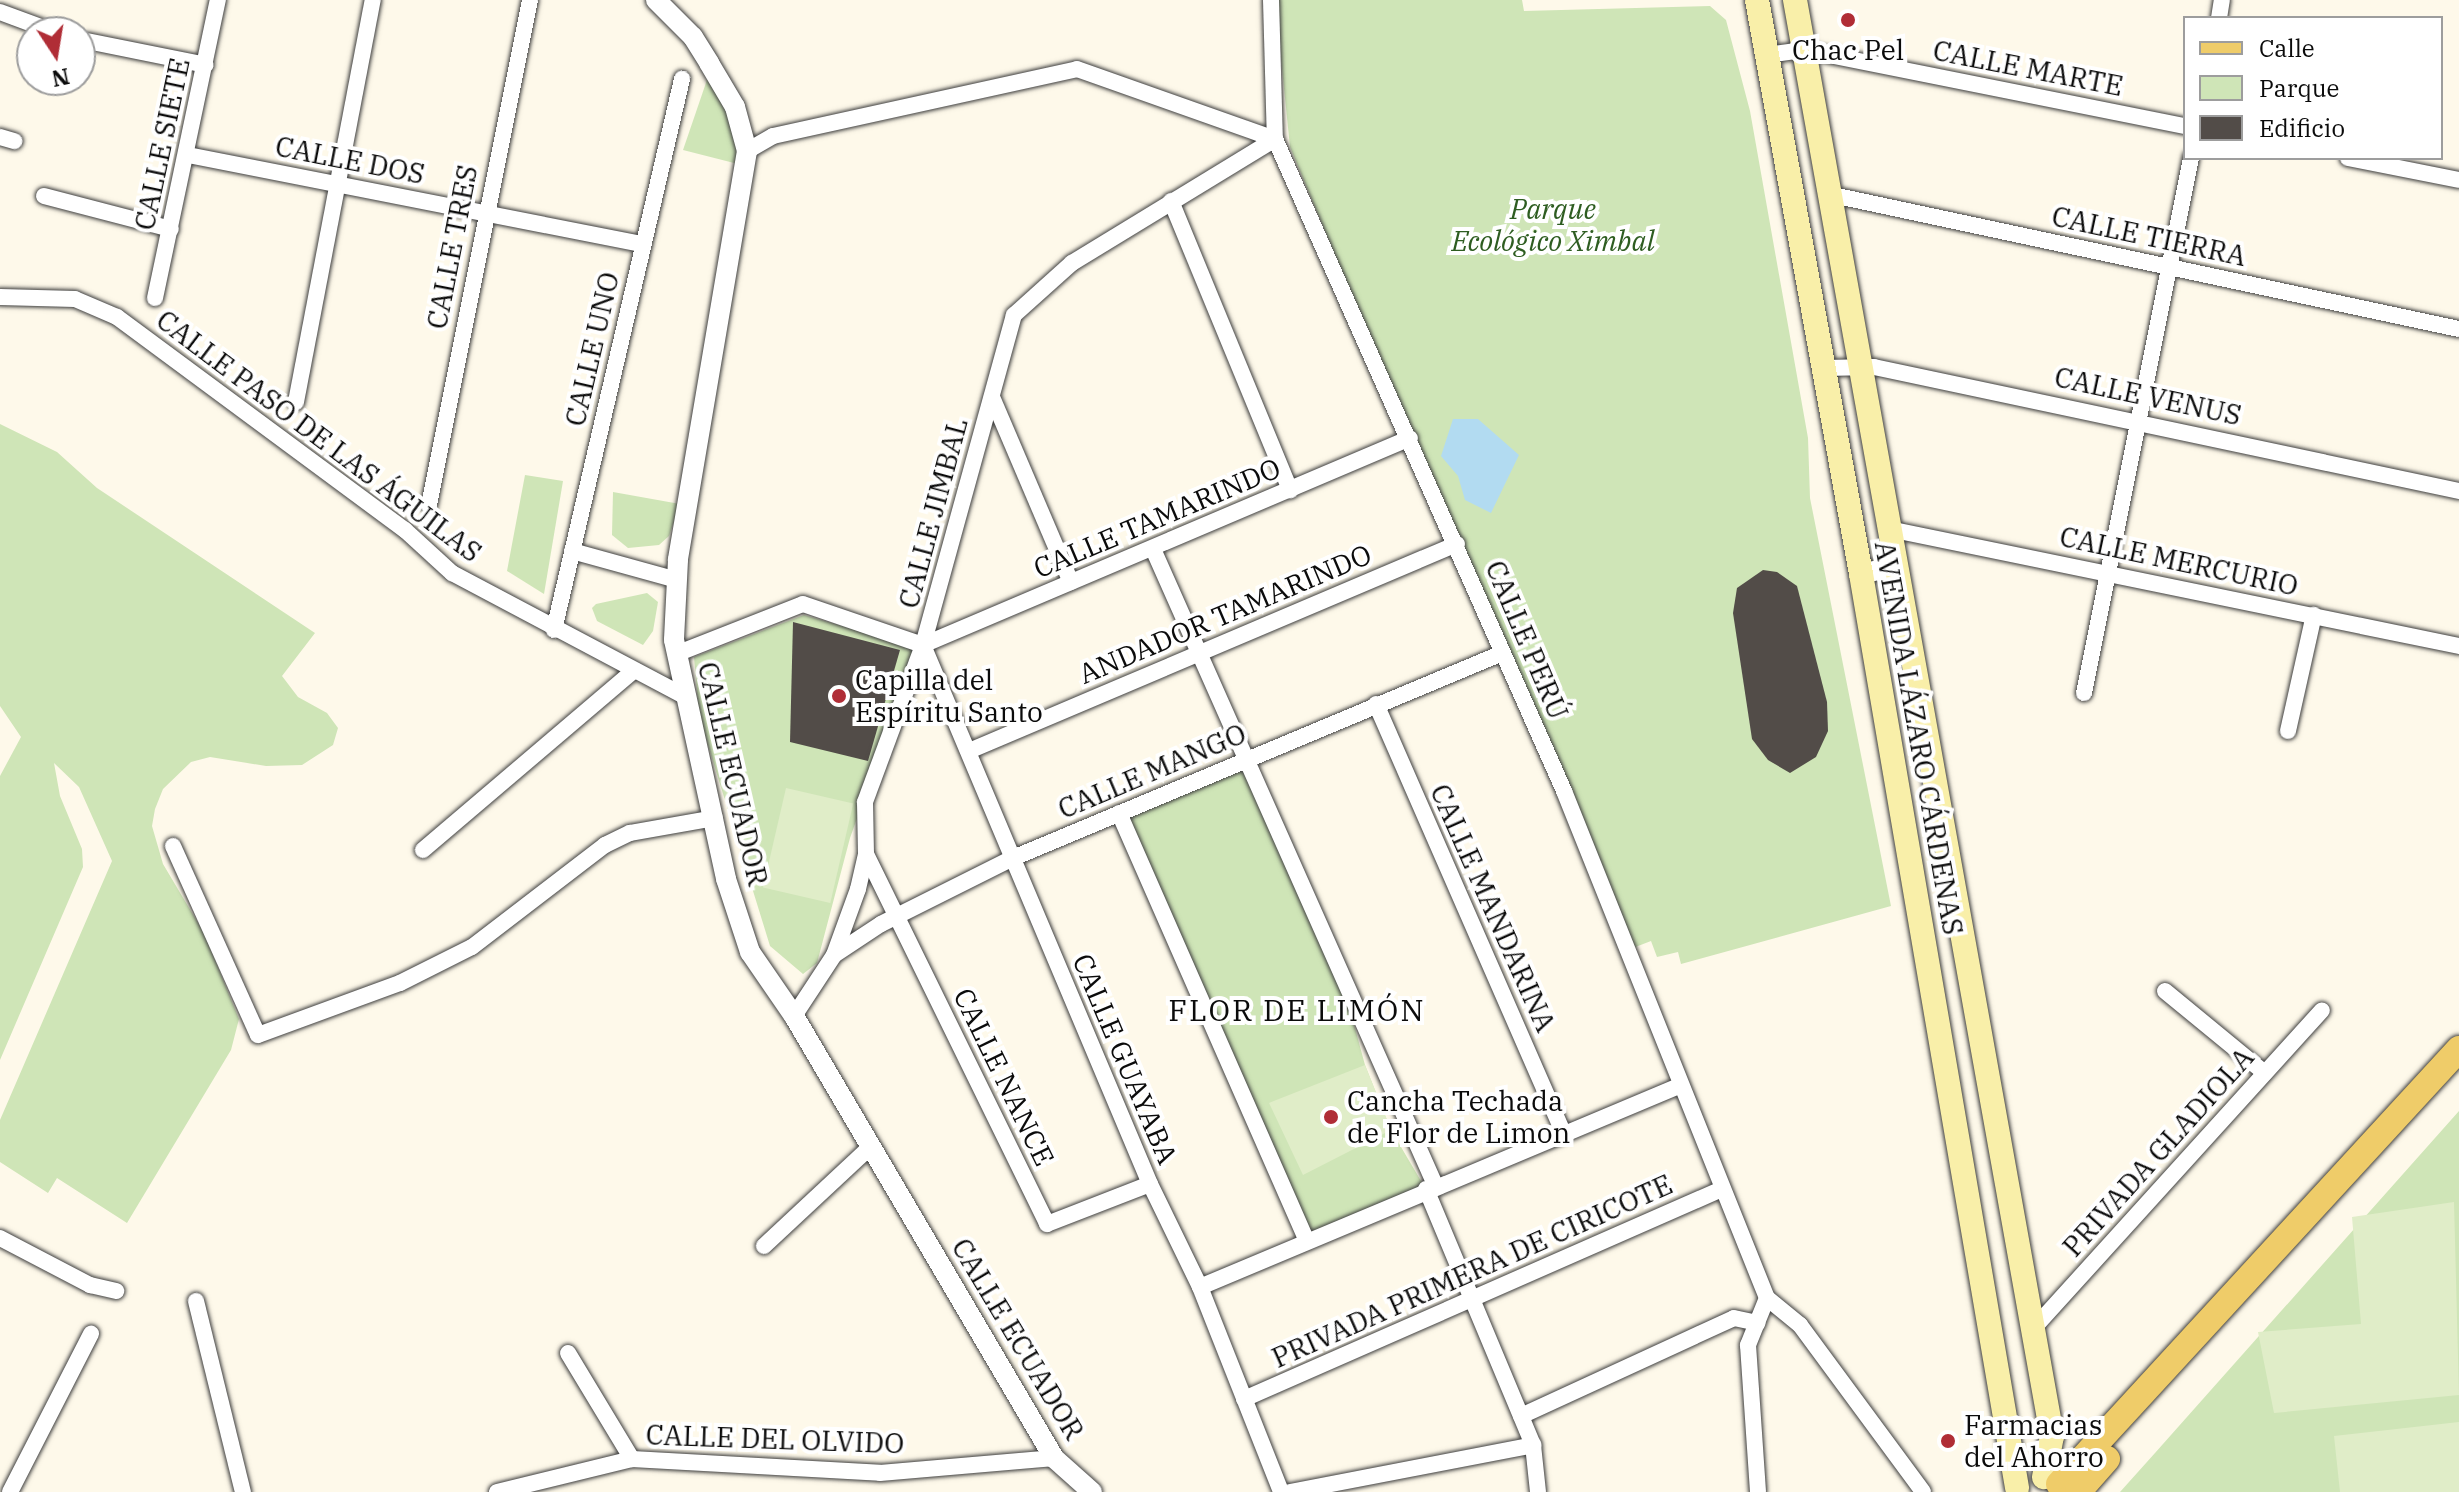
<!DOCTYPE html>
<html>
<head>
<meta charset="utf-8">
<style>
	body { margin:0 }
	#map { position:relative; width:2459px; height:1492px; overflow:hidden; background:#fef9ea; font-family:"IBM Plex Serif",serif }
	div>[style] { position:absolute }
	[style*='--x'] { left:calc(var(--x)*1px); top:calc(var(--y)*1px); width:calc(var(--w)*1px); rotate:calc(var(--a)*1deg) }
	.green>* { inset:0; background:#cfe5b7 }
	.pitch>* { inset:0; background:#e0edc8; transform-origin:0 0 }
	.water>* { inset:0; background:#b2dbf1 }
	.building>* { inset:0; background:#524c48 }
	.roads { filter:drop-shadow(0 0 2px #3e3e3e) drop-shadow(0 0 2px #3e3e3e) }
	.minor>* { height:16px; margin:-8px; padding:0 8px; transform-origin:8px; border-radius:8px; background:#fff }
	.tertiary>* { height:20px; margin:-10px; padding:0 10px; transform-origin:10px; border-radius:10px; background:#fff }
	.secondary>* { height:24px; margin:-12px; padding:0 12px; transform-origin:12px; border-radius:12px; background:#f9efa9 }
	.primary>* { height:26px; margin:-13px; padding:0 13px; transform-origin:13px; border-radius:13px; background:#efcc69 }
	.dots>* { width:22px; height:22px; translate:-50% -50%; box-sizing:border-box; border:4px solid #fff; border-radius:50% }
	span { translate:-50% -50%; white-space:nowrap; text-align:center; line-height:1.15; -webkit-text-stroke:8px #fff; paint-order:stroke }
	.poi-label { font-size:28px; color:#0b0b0b }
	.left { translate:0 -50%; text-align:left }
	.street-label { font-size:28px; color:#0b0b0b }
	.park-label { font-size:28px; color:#2e5d21; font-style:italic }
	.neighbourhood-label { font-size:30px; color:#0b0b0b; letter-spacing:2px }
	.legend { position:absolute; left:2183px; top:16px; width:260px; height:144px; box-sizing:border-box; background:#fff; border:2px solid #9d9d9d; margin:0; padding:10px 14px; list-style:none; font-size:24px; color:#0b0b0b }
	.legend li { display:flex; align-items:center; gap:16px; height:40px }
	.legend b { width:40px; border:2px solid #9d9d9d }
	.north { position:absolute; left:16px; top:16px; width:80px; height:80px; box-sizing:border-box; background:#fff; border:2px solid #9d9d9d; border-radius:50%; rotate:168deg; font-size:22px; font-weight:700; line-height:32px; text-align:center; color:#0b0b0b }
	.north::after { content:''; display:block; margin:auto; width:28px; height:36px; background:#b02d36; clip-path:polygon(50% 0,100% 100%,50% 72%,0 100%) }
</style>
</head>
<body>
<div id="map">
	<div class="green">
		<div style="clip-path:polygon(1275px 0,1522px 0,1524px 11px,1710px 6px,1726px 20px,1750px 111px,1808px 438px,1810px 498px,1891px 906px,1681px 964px,1678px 952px,1657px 957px,1651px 941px,1625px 951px,1290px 147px)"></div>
		<div style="clip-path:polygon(709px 74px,732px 112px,741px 149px,738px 164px,683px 150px)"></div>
		<div style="clip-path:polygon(0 424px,57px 452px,97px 488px,315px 633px,282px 676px,298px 697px,327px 713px,338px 728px,333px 745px,302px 765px,266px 766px,210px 757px,191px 762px,163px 789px,155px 809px,152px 826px,163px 864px,204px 933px,239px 1019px,231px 1050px,127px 1223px,57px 1178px,48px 1193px,0 1162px,0 1120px,112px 861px,79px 787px,54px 763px,60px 796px,82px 849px,83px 867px,0 1060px,0 776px,21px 737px,0 706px)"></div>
		<div style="clip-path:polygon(525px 475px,563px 481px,544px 594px,507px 571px)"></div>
		<div style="clip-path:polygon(613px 492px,680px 504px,669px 536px,659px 545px,628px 548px,612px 535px)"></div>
		<div style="clip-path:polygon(647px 593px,658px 602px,653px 631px,643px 645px,597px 621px,592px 608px,596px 604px)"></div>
		<div style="clip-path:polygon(804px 615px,918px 648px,850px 838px,817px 963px,803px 974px,770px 946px,699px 716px,694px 657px)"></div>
		<div style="clip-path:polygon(1243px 764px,1343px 984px,1365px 1065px,1391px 1130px,1424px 1186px,1310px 1237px,1122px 814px)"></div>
		<div style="clip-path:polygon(2459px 1111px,2459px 1492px,2120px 1492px,2155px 1453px)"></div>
	</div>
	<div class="pitch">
		<div style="left:786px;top:788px;width:69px;height:102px;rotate:13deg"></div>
		<div style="clip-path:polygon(1365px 1065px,1391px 1130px,1303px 1175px,1269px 1103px)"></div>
		<div style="clip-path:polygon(2454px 1202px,2459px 1395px,2274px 1413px,2258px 1332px,2361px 1324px,2352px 1217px)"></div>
		<div style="clip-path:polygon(2459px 1422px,2459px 1492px,2340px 1492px,2334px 1436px)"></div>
	</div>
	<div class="water">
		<div style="clip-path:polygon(1453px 419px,1478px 419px,1519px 455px,1491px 513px,1465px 500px,1458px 476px,1441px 456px)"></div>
	</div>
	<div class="building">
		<div style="clip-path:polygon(1763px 570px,1777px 572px,1797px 586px,1827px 702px,1828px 731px,1816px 757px,1790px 773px,1768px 760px,1752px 739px,1733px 613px,1737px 588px)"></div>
		<div style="clip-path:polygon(793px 622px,900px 650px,868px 761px,790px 742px)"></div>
	</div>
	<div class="roads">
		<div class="minor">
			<div style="--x:1271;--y:0;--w:139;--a:88.4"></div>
			<div style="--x:1275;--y:139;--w:713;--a:66.09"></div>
			<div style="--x:1564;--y:791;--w:546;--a:68.18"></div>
			<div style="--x:1767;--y:1298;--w:51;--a:112"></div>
			<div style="--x:1748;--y:1345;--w:147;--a:86.1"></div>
			<div style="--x:0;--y:12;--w:58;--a:20.3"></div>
			<div style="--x:2219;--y:18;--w:18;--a:-81"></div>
			<div style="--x:87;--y:41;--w:121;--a:11.4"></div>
			<div style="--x:1767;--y:55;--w:37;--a:-8"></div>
			<div style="--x:1804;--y:50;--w:389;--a:11.3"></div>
			<div style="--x:0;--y:137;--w:15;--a:16"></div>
			<div style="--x:747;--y:151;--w:30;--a:-30"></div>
			<div style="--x:773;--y:136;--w:311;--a:-12.4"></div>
			<div style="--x:1077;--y:69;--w:210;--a:19.5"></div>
			<div style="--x:188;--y:155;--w:464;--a:11.1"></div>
			<div style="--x:2348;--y:158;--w:113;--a:11.2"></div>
			<div style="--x:1828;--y:194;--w:645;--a:12.08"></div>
			<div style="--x:44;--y:196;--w:131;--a:14.6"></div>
			<div style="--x:1171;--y:201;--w:313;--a:67.6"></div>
			<div style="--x:0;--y:297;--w:75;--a:1.5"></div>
			<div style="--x:75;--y:299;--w:46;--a:23.2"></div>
			<div style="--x:117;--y:317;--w:358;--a:36.5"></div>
			<div style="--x:405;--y:530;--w:64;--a:42.5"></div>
			<div style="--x:452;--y:573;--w:263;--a:27.9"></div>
			<div style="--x:155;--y:298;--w:305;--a:-78.1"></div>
			<div style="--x:1824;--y:368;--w:50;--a:-1.1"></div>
			<div style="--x:1874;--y:367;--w:598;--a:11.97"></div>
			<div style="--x:992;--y:397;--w:201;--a:66.9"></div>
			<div style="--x:296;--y:402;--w:409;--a:-79.2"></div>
			<div style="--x:429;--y:505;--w:515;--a:-78.69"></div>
			<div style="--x:1889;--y:529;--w:582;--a:11.6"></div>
			<div style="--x:1153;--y:549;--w:698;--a:66.08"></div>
			<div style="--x:572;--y:551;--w:109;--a:15.4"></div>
			<div style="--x:554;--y:630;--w:566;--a:-76.92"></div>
			<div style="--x:923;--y:645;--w:585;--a:67.16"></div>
			<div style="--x:1150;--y:1184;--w:114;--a:64.1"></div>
			<div style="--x:1200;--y:1287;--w:220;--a:68.4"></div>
			<div style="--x:923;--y:645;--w:529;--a:-23.03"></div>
			<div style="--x:676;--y:654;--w:136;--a:-21.5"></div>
			<div style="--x:803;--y:604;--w:127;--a:18.9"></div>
			<div style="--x:2084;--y:693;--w:546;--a:-78.69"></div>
			<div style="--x:1376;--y:704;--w:468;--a:66.4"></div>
			<div style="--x:2288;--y:731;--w:119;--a:-77.4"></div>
			<div style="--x:969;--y:751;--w:530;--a:-22.99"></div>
			<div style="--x:1119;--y:813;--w:467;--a:66.3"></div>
			<div style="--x:173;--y:846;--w:207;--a:65.8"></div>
			<div style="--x:258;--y:1035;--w:151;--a:-20.1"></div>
			<div style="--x:400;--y:983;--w:80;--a:-26.6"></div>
			<div style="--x:472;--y:947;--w:168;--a:-37.5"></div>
			<div style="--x:605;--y:845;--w:28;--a:-26"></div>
			<div style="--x:630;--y:833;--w:86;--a:-10"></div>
			<div style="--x:423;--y:850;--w:276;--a:-40.4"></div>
			<div style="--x:866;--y:854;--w:412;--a:63.9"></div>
			<div style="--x:1047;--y:1224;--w:110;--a:-21.2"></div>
			<div style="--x:834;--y:955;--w:56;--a:-33.4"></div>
			<div style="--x:881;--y:924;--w:148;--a:-26.6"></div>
			<div style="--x:1013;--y:858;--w:528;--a:-22.73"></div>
			<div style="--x:2165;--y:991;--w:129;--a:39.4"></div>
			<div style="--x:794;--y:1016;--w:73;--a:-56.7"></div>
			<div style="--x:834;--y:955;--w:70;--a:-70"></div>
			<div style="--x:858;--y:889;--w:36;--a:-77"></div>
			<div style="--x:866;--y:854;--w:52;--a:-91.1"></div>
			<div style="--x:865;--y:802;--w:167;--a:-69.7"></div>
			<div style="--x:923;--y:645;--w:342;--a:-74.6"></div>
			<div style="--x:1014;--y:315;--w:78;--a:-41.9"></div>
			<div style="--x:1072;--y:263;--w:238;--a:-31.4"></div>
			<div style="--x:1426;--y:1189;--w:277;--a:67.3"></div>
			<div style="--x:1533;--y:1445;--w:47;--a:83.9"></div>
			<div style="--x:0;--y:1238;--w:102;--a:27.6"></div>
			<div style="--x:90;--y:1285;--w:27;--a:13"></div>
			<div style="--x:764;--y:1246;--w:145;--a:-43"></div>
			<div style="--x:1200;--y:1287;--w:519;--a:-22.76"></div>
			<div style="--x:1767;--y:1298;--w:43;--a:39.3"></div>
			<div style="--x:1800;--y:1325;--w:207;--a:53.6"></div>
			<div style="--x:196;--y:1301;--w:197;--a:76.2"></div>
			<div style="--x:2033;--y:1329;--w:430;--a:-47.8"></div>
			<div style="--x:568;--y:1353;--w:124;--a:58.9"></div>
			<div style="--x:1244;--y:1399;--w:522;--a:-23.72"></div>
			<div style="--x:1521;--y:1416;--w:234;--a:-24.7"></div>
			<div style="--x:1734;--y:1318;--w:24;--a:12"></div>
			<div style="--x:10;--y:1492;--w:178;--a:-62.9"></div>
			<div style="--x:497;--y:1492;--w:139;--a:-13.7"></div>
			<div style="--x:632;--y:1459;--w:248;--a:3.2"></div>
			<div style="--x:880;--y:1473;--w:175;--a:-4.9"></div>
			<div style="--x:1290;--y:1492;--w:248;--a:-10.9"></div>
		</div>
		<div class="tertiary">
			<div style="--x:656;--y:0;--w:52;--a:45"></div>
			<div style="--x:693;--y:37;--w:31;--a:58"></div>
			<div style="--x:709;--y:63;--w:51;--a:59.4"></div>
			<div style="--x:735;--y:107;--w:46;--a:74.7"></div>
			<div style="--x:747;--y:151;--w:415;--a:99.6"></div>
			<div style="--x:678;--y:560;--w:80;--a:92.9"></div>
			<div style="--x:674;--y:640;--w:245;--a:77.7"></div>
			<div style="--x:726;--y:879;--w:77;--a:71.8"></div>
			<div style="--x:750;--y:952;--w:78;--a:55.5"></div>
			<div style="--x:794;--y:1016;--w:513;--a:59.53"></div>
			<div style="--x:1054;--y:1458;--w:51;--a:41.8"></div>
			<div style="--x:1861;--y:574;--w:35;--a:-13"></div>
		</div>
		<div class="secondary">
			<div style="--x:1757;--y:0;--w:583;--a:79.73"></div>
			<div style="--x:1861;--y:574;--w:927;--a:80.31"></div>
			<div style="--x:1795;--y:0;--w:1459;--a:79.85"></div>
			<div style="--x:2052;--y:1436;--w:42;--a:101"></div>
		</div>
		<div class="primary">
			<div style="--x:2059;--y:1484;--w:591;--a:-47.4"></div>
			<div style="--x:2078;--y:1492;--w:44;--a:-48.7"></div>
		</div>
	</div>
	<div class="dots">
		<div style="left:1848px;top:20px;background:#b02d36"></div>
		<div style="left:839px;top:696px;background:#b02d36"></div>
		<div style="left:1331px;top:1117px;background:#b02d36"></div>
		<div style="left:1948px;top:1441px;background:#b02d36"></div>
	</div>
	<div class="poi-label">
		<span style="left:1848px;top:50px">Chac Pel</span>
		<span class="left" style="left:855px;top:696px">Capilla del<br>Espíritu Santo</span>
		<span class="left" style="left:1347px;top:1117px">Cancha Techada<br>de Flor de Limon</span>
		<span class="left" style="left:1964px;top:1441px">Farmacias<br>del Ahorro</span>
	</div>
	<div class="street-label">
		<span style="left:2028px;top:68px;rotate:11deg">CALLE MARTE</span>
		<span style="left:162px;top:144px;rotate:-78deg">CALLE SIETE</span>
		<span style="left:350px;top:160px;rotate:11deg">CALLE DOS</span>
		<span style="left:2149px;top:236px;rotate:12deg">CALLE TIERRA</span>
		<span style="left:452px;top:247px;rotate:-79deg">CALLE TRES</span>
		<span style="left:592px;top:349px;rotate:-77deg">CALLE UNO</span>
		<span style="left:2148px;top:396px;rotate:12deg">CALLE VENUS</span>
		<span style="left:319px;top:436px;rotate:37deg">CALLE PASO DE LAS ÁGUILAS</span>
		<span style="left:933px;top:513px;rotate:-75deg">CALLE JIMBAL</span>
		<span style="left:1157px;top:518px;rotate:-23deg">CALLE TAMARINDO</span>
		<span style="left:2179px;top:561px;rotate:12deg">CALLE MERCURIO</span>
		<span style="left:1225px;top:614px;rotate:-23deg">ANDADOR TAMARINDO</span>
		<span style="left:1527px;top:640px;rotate:67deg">CALLE PERÚ</span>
		<span style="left:1919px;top:738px;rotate:80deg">AVENIDA LÁZARO CÁRDENAS</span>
		<span style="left:1152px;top:771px;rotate:-23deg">CALLE MANGO</span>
		<span style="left:733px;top:774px;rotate:77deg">CALLE ECUADOR</span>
		<span style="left:1493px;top:908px;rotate:66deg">CALLE MANDARINA</span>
		<span style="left:1125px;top:1059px;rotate:67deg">CALLE GUAYABA</span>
		<span style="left:1004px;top:1077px;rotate:64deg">CALLE NANCE</span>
		<span style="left:2158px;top:1152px;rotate:-48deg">PRIVADA GLADIOLA</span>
		<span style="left:1472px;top:1271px;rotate:-24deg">PRIVADA PRIMERA DE CIRICOTE</span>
		<span style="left:1018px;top:1339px;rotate:59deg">CALLE ECUADOR</span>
		<span style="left:775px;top:1439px;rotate:2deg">CALLE DEL OLVIDO</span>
	</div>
	<div class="park-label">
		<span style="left:1553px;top:225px">Parque<br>Ecológico Ximbal</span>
	</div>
	<div class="neighbourhood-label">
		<span style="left:1297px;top:1010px">FLOR DE LIMÓN</span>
	</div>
	<ul class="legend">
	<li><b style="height:10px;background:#efcc69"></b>Calle</li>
	<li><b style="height:22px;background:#cfe5b7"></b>Parque</li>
	<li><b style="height:22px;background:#524c48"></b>Edificio</li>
	</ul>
	<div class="north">N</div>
</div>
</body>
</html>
